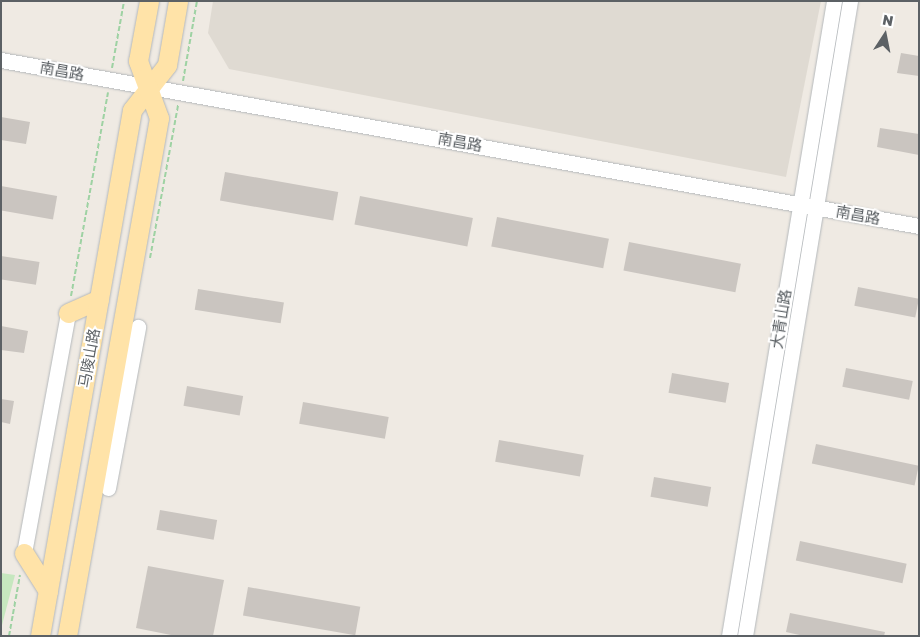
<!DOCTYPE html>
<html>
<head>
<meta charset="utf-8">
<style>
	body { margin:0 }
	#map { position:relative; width:920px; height:637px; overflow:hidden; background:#efeae3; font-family:"Golos Text","Noto Sans SC",sans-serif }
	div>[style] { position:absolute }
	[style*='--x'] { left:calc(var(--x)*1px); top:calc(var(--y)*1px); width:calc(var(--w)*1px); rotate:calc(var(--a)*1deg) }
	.education>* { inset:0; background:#dfdad2 }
	.green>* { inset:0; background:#c6e7bf }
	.building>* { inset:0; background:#cac5c0; transform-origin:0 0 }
	.path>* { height:2px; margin-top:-1px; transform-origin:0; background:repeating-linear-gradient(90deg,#9ed2a3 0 5px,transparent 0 7.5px) }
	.roads { filter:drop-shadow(0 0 1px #b4b8bb) drop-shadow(0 0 1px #b4b8bb) }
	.minor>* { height:15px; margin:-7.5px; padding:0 7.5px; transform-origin:7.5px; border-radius:7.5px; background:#fff }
	.major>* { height:19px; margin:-9.5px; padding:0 9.5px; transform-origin:9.5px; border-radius:9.5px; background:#ffe3a8 }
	span { translate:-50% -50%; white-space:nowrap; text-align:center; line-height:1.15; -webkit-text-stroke:4px #fff; paint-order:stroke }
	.street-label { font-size:15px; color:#5c6165 }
	.frame { position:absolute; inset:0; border:2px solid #5c6165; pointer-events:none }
	.north { position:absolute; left:860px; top:10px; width:50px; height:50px; -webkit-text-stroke:4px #fff; paint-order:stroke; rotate:11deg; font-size:14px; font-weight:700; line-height:20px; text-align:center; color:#5c6165 }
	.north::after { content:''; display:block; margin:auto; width:18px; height:22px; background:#5c6165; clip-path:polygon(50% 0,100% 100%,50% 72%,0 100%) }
</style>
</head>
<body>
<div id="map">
	<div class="education">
		<div style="clip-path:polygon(213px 1px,821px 1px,786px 177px,229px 69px,208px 33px)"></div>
	</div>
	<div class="green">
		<div style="clip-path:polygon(1px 573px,15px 575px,1px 629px)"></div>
	</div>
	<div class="building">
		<div style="clip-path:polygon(901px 53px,919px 56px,919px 76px,897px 73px)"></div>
		<div style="clip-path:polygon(1px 117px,30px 122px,26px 144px,1px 140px)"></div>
		<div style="clip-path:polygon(880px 128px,919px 134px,919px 155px,877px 147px)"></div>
		<div style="left:225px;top:172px;width:115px;height:29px;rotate:10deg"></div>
		<div style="left:1px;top:186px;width:57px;height:24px;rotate:10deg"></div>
		<div style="left:360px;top:196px;width:115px;height:29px;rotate:11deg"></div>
		<div style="left:497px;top:217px;width:114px;height:30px;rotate:11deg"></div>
		<div style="left:629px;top:242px;width:114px;height:29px;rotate:11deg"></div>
		<div style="left:1px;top:256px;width:39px;height:23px;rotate:9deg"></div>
		<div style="left:858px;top:287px;width:62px;height:19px;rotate:11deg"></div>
		<div style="left:198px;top:289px;width:87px;height:21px;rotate:9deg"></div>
		<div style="clip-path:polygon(1px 326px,28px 331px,24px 353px,1px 350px)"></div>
		<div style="left:846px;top:368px;width:68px;height:19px;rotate:11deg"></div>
		<div style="left:672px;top:373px;width:58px;height:20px;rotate:10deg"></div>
		<div style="left:187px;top:386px;width:57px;height:20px;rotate:10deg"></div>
		<div style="clip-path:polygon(1px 399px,14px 401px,10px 424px,1px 422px)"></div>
		<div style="left:303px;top:402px;width:87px;height:22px;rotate:10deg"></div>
		<div style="left:499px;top:440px;width:86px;height:22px;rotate:10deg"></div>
		<div style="left:816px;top:444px;width:105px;height:20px;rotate:12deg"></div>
		<div style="left:654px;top:477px;width:58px;height:20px;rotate:10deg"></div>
		<div style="left:160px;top:510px;width:58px;height:20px;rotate:10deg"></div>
		<div style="left:800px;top:541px;width:109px;height:20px;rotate:12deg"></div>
		<div style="clip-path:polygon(148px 566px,224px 580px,213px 636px,176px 636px,136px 628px)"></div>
		<div style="left:248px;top:587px;width:114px;height:29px;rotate:10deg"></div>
		<div style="clip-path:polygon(790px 613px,885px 632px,884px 636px,804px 636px,786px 632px)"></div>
	</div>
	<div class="path">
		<div style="--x:112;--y:68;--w:68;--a:-79.8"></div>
		<div style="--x:183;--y:81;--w:81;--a:-80.1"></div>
		<div style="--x:150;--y:258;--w:156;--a:-79.6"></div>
		<div style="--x:71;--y:296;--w:207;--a:-79.7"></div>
		<div style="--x:9;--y:636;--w:62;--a:-79.8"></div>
	</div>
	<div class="roads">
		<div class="minor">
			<div style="--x:1;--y:60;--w:933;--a:10.25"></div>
			<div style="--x:108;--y:488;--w:164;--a:-79.4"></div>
			<div style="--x:24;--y:553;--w:244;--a:-79.6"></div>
			<div style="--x:729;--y:636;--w:644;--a:-80.61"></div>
			<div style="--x:745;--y:636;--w:644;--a:-80.61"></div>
		</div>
		<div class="major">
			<div style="--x:68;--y:313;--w:34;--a:-24"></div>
			<div style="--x:24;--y:553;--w:45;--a:57.7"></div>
			<div style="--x:40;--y:636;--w:534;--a:-80.08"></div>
			<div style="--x:132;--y:110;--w:57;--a:-52.1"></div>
			<div style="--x:167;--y:65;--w:65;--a:-80.2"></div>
			<div style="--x:67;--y:636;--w:526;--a:-79.93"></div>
			<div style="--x:159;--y:118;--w:61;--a:-110.2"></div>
			<div style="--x:138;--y:61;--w:61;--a:-79.6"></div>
		</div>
	</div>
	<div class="street-label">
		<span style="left:62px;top:71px;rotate:10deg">南昌路</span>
		<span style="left:460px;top:142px;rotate:10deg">南昌路</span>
		<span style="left:858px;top:215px;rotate:10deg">南昌路</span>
		<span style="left:781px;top:319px;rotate:-81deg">大青山路</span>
		<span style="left:89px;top:358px;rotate:-80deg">马陵山路</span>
	</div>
	<div class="frame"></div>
	<div class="north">N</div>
</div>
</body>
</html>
